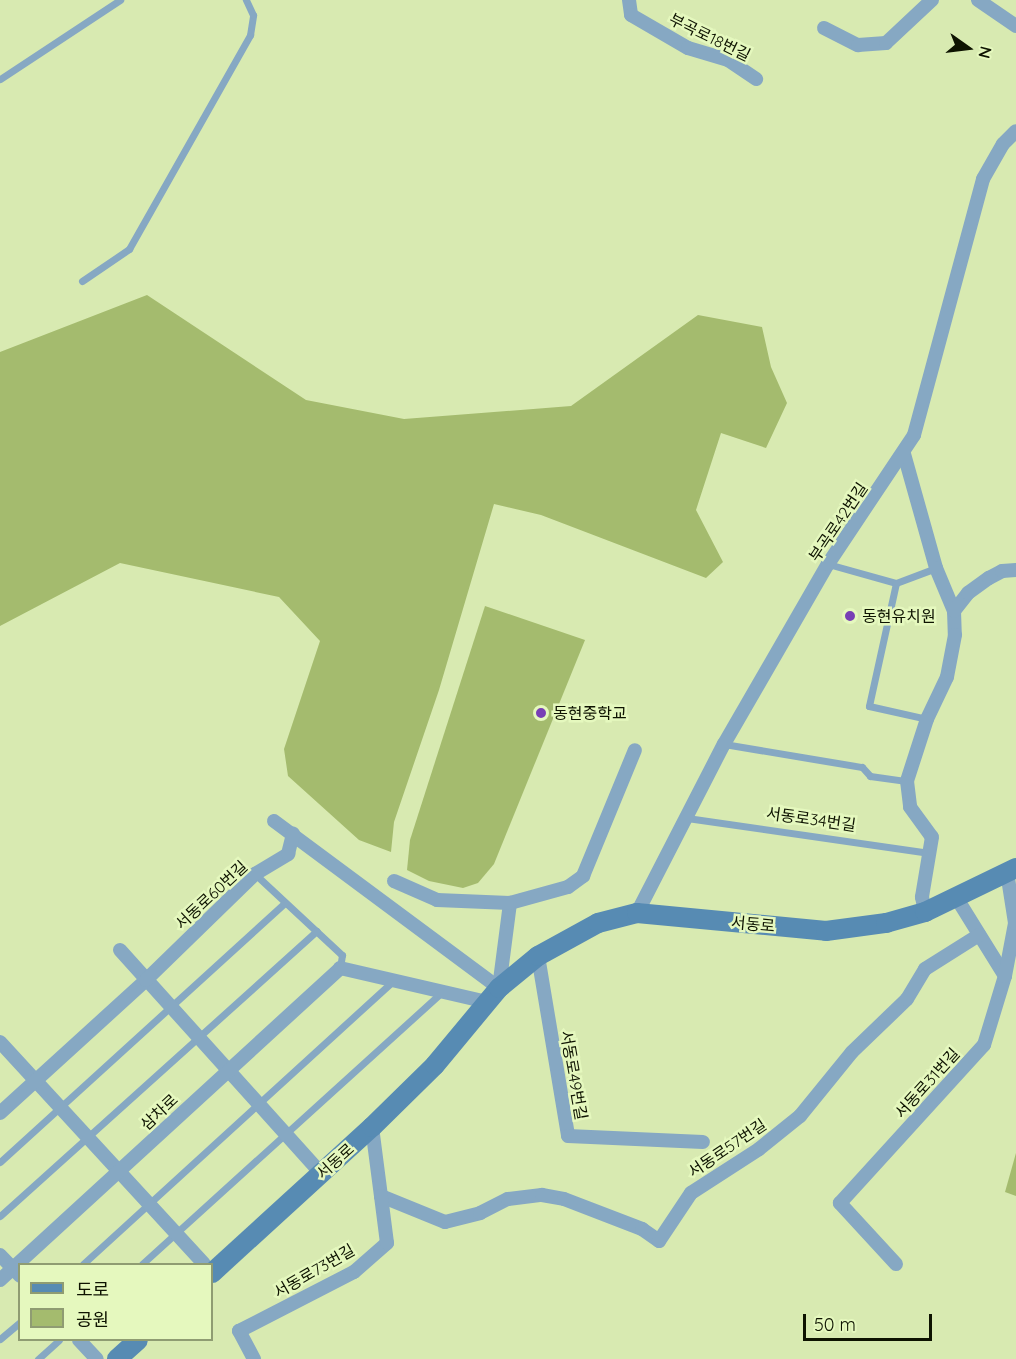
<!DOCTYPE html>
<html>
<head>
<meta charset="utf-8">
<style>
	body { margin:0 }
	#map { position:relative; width:1016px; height:1359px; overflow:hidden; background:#d8eab1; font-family:Quicksand,"Noto Sans KR",sans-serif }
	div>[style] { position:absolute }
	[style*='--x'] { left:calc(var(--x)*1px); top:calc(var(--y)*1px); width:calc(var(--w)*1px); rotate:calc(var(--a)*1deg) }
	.green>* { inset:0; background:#a4bb6e }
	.lane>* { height:7px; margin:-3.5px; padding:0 3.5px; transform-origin:3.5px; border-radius:3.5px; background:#86a8c3 }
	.street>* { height:14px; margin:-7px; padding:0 7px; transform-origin:7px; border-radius:7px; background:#86a8c3 }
	.secondary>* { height:20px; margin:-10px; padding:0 10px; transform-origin:10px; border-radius:10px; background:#578bb3 }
	.dots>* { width:16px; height:16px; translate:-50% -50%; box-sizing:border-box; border:3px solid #e5f8be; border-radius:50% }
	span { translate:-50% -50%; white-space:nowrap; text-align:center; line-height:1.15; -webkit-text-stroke:5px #e5f8be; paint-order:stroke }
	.street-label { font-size:16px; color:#0e1301 }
	.poi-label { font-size:16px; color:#0e1301 }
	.left { translate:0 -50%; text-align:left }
	.legend { position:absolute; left:18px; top:1263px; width:195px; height:78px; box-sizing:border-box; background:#e5f8be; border:2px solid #8f9c72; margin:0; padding:8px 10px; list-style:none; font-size:18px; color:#0e1301 }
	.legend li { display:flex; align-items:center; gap:12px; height:30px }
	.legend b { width:30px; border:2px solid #8f9c72 }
	.north { position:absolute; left:938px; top:18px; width:60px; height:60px; -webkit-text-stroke:4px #e5f8be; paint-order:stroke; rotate:104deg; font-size:16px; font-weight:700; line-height:24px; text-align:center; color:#0e1301 }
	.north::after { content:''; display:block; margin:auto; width:21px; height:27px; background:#0e1301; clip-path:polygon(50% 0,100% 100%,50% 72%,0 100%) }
	.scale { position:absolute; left:803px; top:1314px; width:129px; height:27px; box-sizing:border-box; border:3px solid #0e1301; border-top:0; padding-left:8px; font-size:18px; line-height:21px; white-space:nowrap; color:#0e1301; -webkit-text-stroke:4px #e5f8be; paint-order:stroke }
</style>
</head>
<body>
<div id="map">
	<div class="green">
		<div style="clip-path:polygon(147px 295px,306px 400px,404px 419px,571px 406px,698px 315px,762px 327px,771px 367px,787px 403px,766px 448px,721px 433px,696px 510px,723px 562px,706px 578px,541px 515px,494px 504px,439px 690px,394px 822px,391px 852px,359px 840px,288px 776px,284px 749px,320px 641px,279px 597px,120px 563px,0 626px,0 352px)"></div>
		<div style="clip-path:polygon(485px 606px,585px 640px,494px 864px,478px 883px,463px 888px,429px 881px,407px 870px,410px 840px)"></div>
		<div style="clip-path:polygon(1016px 1153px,1016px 1196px,1005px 1192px)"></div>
	</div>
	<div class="lane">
		<div style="--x:0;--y:79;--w:144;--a:-33.4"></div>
		<div style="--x:82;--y:281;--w:57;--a:-34.2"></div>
		<div style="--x:129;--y:249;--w:246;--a:-60.5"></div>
		<div style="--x:250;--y:35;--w:20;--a:-81"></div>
		<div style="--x:253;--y:15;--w:17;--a:-115"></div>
		<div style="--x:828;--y:564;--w:71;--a:15.6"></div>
		<div style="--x:896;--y:583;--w:43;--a:-20.6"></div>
		<div style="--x:896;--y:583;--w:126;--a:102.4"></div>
		<div style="--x:869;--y:706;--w:59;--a:12.6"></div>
		<div style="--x:724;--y:744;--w:140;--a:9.5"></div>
		<div style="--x:862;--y:767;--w:12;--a:48"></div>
		<div style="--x:870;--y:776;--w:37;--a:8"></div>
		<div style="--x:687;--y:818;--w:245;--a:8.2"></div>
		<div style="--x:255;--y:874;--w:119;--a:43"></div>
		<div style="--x:342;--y:955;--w:13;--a:99"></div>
		<div style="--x:0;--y:1162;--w:385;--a:-42.3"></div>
		<div style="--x:0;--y:1216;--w:426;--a:-42"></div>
		<div style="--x:83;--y:1264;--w:420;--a:-42.4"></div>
		<div style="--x:142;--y:1264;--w:404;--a:-42.2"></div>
		<div style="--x:0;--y:1339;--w:26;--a:-40"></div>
		<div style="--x:38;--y:1359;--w:28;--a:-42"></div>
	</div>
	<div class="street">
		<div style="--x:629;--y:0;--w:15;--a:82"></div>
		<div style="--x:631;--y:15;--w:66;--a:30.1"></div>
		<div style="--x:688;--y:48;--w:42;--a:16.7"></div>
		<div style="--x:728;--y:60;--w:34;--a:34"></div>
		<div style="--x:978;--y:0;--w:46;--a:34.4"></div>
		<div style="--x:824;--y:28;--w:38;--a:27"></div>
		<div style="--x:858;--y:45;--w:28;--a:-4"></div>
		<div style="--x:886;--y:43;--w:63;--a:-43.1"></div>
		<div style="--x:904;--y:454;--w:118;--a:74.3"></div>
		<div style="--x:936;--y:568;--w:47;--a:67.3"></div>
		<div style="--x:954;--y:611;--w:24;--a:88"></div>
		<div style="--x:955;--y:635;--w:43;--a:100.8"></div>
		<div style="--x:947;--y:677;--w:47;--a:115.5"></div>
		<div style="--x:927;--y:719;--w:65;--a:107.9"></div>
		<div style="--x:907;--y:781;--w:26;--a:83"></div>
		<div style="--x:910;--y:807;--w:37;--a:54"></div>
		<div style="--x:932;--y:837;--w:61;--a:99.5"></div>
		<div style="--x:922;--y:897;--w:15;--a:79"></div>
		<div style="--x:954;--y:611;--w:23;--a:-52"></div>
		<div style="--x:968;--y:593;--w:26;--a:-36"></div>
		<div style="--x:989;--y:578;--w:15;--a:-28"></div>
		<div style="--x:1002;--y:571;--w:14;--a:-4"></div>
		<div style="--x:274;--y:821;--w:280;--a:36.6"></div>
		<div style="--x:499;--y:988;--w:86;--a:-82.6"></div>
		<div style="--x:510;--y:903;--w:60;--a:-15.4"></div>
		<div style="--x:568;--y:887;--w:19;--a:-36"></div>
		<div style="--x:583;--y:876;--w:136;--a:-67.6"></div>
		<div style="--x:394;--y:881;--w:47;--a:23.8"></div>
		<div style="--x:437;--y:900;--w:73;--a:2.4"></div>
		<div style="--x:956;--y:897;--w:93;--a:58.2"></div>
		<div style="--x:637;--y:913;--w:190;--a:-62.8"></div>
		<div style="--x:724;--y:744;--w:208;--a:-60"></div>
		<div style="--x:828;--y:564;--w:155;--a:-56.3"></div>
		<div style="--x:914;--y:435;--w:265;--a:-74.9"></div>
		<div style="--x:983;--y:179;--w:40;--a:-60.3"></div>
		<div style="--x:1003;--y:144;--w:18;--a:-45"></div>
		<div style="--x:120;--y:950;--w:300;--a:48"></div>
		<div style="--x:538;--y:956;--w:182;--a:80.5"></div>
		<div style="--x:568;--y:1136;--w:135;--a:2.5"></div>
		<div style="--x:0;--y:1042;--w:301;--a:47.4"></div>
		<div style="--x:0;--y:1113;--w:197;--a:-42.3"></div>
		<div style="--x:146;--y:980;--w:152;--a:-44.2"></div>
		<div style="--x:255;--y:874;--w:39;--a:-31"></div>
		<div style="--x:288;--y:854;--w:21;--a:-76"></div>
		<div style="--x:372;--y:1127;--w:70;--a:82.6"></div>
		<div style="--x:381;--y:1196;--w:69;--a:22.1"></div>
		<div style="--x:445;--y:1222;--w:36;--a:-14"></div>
		<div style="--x:480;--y:1213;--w:31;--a:-27"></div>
		<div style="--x:508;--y:1199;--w:34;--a:-7"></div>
		<div style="--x:542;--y:1195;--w:22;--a:10"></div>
		<div style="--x:564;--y:1199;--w:84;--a:21"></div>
		<div style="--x:642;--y:1229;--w:21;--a:35"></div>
		<div style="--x:659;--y:1241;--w:58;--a:-56.3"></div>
		<div style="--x:691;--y:1193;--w:81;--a:-32.9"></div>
		<div style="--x:759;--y:1149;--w:53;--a:-38.8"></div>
		<div style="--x:800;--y:1116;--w:82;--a:-50.9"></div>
		<div style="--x:852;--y:1052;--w:76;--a:-43.9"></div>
		<div style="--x:907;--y:999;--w:35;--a:-59"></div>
		<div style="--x:925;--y:969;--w:64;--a:-32.2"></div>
		<div style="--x:0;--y:1255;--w:29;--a:46"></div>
		<div style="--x:896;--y:1264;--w:83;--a:-132.6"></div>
		<div style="--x:840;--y:1203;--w:214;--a:-47.7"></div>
		<div style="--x:984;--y:1045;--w:72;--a:-73.1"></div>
		<div style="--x:1005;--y:976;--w:54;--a:-79.3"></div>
		<div style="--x:1015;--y:923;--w:52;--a:-98.9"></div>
		<div style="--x:0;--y:1280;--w:461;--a:-42.5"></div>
		<div style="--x:340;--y:968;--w:151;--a:13"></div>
		<div style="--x:79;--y:1340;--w:26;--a:47"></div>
		<div style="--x:254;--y:1359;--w:32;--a:-118"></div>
		<div style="--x:239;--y:1331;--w:129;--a:-27.2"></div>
		<div style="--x:354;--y:1272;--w:44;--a:-41.3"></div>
		<div style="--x:387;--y:1243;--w:47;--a:-97.3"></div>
	</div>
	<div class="secondary">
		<div style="--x:212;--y:1273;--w:217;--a:-42.4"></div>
		<div style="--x:372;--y:1127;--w:88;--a:-44.5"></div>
		<div style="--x:435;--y:1065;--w:100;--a:-50.3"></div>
		<div style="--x:499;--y:988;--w:50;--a:-39.4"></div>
		<div style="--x:538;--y:956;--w:68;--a:-28.8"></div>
		<div style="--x:598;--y:923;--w:40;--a:-14.4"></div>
		<div style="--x:637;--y:913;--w:190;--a:5.4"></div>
		<div style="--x:826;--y:931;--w:61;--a:-7.6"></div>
		<div style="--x:886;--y:923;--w:41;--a:-15.8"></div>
		<div style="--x:925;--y:912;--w:101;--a:-25.8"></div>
		<div style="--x:117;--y:1359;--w:28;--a:-42"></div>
	</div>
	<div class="dots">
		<div style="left:850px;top:616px;background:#783fb5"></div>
		<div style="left:541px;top:713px;background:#783fb5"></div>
	</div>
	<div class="street-label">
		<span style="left:710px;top:37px;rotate:26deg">부곡로18번길</span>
		<span style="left:838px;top:522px;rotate:-56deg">부곡로42번길</span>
		<span style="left:811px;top:819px;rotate:8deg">서동로34번길</span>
		<span style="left:211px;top:895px;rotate:-43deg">서동로60번길</span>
		<span style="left:753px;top:924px;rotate:5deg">서동로</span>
		<span style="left:574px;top:1075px;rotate:80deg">서동로49번길</span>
		<span style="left:927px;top:1083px;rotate:-48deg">서동로31번길</span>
		<span style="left:159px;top:1112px;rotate:-43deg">삼차로</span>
		<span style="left:727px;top:1148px;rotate:-34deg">서동로57번길</span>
		<span style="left:335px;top:1161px;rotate:-42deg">서동로</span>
		<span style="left:314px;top:1271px;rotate:-30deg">서동로73번길</span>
	</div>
	<div class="poi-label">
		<span class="left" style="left:862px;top:616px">동현유치원</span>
		<span class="left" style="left:553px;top:713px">동현중학교</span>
	</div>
	<ul class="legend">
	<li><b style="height:8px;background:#578bb3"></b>도로</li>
	<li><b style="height:16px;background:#a4bb6e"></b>공원</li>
	</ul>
	<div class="north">N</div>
	<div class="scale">50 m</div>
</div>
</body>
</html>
